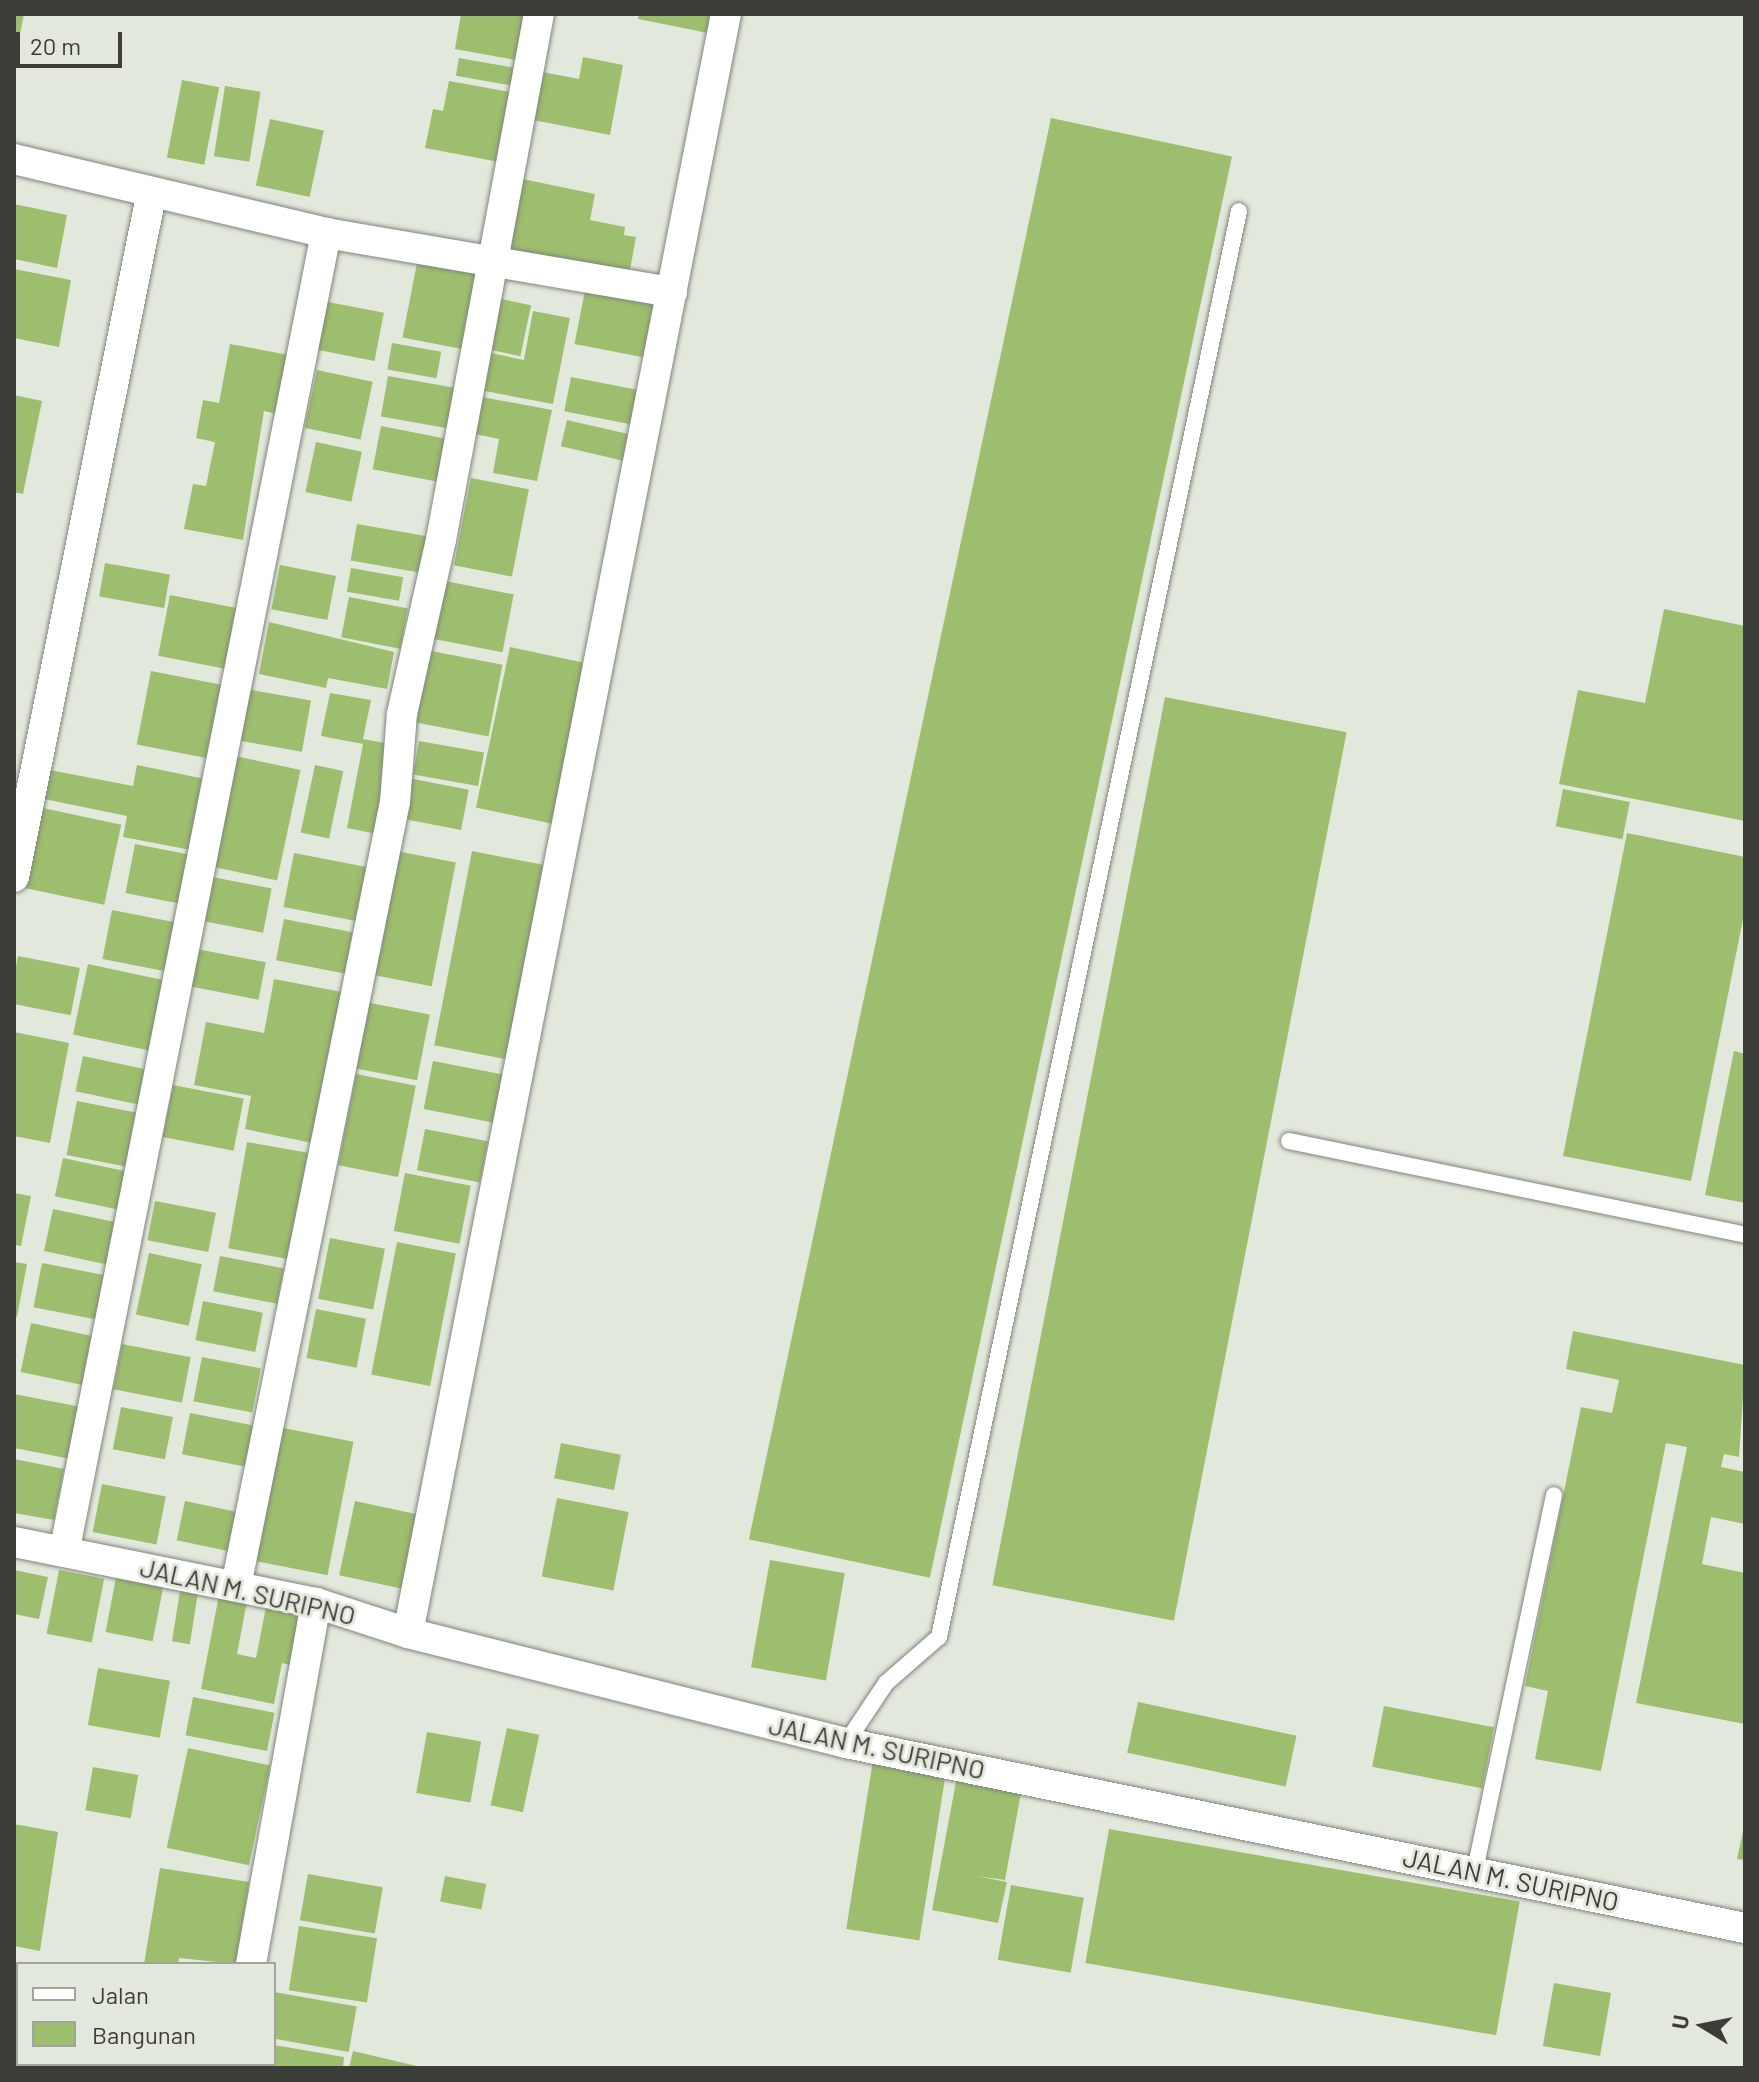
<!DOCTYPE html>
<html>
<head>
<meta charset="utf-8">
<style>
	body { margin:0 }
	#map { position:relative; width:1759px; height:2082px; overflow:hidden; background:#e3e8dd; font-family:Barlow,sans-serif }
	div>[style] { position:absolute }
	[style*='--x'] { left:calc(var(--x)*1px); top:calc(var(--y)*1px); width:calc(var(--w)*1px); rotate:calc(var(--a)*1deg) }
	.building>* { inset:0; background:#9dbe6e; transform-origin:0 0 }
	.roads { filter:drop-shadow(0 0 2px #80857b) drop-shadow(0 0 2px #80857b) }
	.lane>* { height:16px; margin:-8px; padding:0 8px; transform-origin:8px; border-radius:8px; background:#fff }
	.street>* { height:30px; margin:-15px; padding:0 15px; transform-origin:15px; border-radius:15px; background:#fff }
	span { translate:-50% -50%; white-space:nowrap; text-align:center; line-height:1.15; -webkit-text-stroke:6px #e3e8dd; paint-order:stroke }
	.street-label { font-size:26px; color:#3b3d38 }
	.frame { position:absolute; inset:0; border:16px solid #3b3d38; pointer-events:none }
	.legend { position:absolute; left:16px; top:1962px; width:260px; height:104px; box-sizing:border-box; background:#e3e8dd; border:2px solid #a0a49b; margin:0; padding:10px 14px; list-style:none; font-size:24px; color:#3b3d38 }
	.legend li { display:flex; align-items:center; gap:16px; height:40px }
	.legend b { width:40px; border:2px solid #a0a49b }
	.north { position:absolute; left:1663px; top:1986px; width:80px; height:80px; -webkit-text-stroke:6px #e3e8dd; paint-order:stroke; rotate:280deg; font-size:22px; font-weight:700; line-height:32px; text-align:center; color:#3b3d38 }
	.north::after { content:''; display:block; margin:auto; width:28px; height:36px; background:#3b3d38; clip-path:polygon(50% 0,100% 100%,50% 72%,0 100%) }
	.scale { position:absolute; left:16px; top:32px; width:106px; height:36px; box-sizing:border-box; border:4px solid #3b3d38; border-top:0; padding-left:10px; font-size:24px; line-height:28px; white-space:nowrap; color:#3b3d38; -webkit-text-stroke:6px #e3e8dd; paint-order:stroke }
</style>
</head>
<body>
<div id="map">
	<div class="building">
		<div style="clip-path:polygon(14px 14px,24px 14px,15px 59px,14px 59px)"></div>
		<div style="clip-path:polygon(461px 14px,529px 14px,521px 61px,455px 49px)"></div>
		<div style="clip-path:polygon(639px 14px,717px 14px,713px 34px,638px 19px)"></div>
		<div style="clip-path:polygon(583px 57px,623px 65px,610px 135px,528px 119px,537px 71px,579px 79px)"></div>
		<div style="left:459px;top:58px;width:61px;height:18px;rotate:10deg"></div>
		<div style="left:182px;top:80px;width:38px;height:79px;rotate:11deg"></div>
		<div style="clip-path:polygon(449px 81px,510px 92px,499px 162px,425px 148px,433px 109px,443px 111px)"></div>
		<div style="left:225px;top:86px;width:36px;height:71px;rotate:9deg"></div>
		<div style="left:1051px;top:118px;width:185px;height:1453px;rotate:12deg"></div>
		<div style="left:270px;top:119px;width:55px;height:68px;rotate:12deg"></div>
		<div style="clip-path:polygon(513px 177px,595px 194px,590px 220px,625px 227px,624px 235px,636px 237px,629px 275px,499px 249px)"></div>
		<div style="clip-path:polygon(14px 204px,67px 215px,57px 268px,14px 259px)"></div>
		<div style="left:417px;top:263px;width:63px;height:76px;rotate:11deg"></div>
		<div style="clip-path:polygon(14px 269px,71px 280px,59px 347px,14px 338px)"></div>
		<div style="left:585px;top:290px;width:70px;height:55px;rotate:11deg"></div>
		<div style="left:492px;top:297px;width:40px;height:52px;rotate:12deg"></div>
		<div style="left:323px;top:301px;width:62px;height:49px;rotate:11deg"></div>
		<div style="clip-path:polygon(533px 311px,570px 318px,553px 404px,474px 389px,481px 351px,524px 360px)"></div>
		<div style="left:392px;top:343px;width:50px;height:27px;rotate:10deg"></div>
		<div style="clip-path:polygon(230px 344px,289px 355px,277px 414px,264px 411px,243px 540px,184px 529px,193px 484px,206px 486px,215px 442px,196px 438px,203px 400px,219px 403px)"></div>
		<div style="left:317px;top:370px;width:57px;height:59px;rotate:12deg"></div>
		<div style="left:388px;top:376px;width:72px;height:41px;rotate:10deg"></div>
		<div style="left:571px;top:377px;width:70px;height:35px;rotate:11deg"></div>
		<div style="clip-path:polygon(14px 395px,42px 401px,23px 494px,14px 492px)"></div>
		<div style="clip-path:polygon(482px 397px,552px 410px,537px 481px,493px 473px,499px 439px,475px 434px)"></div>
		<div style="left:567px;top:420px;width:65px;height:27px;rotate:13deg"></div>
		<div style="left:381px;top:426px;width:69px;height:44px;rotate:11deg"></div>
		<div style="left:316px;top:442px;width:47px;height:51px;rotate:12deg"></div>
		<div style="left:471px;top:478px;width:59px;height:89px;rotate:11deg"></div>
		<div style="left:357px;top:524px;width:77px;height:37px;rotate:10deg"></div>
		<div style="left:105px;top:563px;width:66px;height:34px;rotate:10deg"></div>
		<div style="left:280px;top:565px;width:57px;height:45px;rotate:11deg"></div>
		<div style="left:351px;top:568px;width:53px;height:24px;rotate:10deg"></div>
		<div style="left:445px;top:581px;width:70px;height:59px;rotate:11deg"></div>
		<div style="left:170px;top:595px;width:73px;height:62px;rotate:11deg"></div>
		<div style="left:349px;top:597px;width:60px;height:41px;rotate:11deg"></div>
		<div style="clip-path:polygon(1664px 609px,1745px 626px,1745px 821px,1559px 784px,1578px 690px,1645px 703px)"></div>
		<div style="clip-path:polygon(269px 622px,394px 652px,387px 689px,328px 678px,326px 688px,259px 674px)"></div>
		<div style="left:510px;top:647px;width:78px;height:164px;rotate:12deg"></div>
		<div style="left:421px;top:649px;width:83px;height:73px;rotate:11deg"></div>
		<div style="left:151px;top:671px;width:77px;height:75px;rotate:11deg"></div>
		<div style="left:246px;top:689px;width:66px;height:52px;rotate:10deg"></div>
		<div style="clip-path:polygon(330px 693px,371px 700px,363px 739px,395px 745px,377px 834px,347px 828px,363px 744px,321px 736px)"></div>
		<div style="left:1165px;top:697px;width:185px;height:905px;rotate:11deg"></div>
		<div style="left:419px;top:741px;width:66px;height:34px;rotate:10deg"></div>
		<div style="left:235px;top:756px;width:67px;height:113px;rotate:12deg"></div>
		<div style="clip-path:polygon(137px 765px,205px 779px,191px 850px,123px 837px,127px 816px,44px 799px,50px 770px,133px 786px)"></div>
		<div style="left:315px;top:765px;width:29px;height:69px;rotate:12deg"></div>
		<div style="left:408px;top:778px;width:62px;height:41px;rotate:11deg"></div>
		<div style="left:1563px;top:789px;width:68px;height:38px;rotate:11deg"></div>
		<div style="left:43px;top:808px;width:80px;height:82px;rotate:12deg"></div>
		<div style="clip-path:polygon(1627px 833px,1745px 857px,1745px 909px,1691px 1181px,1563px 1156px)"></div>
		<div style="left:135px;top:844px;width:65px;height:50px;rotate:11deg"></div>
		<div style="left:391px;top:850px;width:66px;height:126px;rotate:11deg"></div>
		<div style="left:472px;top:851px;width:83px;height:198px;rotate:11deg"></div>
		<div style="left:294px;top:853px;width:83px;height:55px;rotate:11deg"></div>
		<div style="left:202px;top:875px;width:71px;height:45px;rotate:11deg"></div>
		<div style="left:112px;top:910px;width:73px;height:50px;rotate:11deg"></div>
		<div style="left:284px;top:919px;width:70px;height:42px;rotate:11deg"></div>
		<div style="left:197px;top:949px;width:70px;height:38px;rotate:11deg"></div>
		<div style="left:18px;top:956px;width:63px;height:48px;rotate:11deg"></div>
		<div style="left:88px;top:964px;width:80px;height:72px;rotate:12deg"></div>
		<div style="clip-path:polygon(274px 979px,347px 993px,317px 1144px,245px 1129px,251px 1096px,194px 1085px,206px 1022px,264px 1033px)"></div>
		<div style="left:365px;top:1002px;width:66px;height:67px;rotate:11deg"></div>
		<div style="clip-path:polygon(14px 1032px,69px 1043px,50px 1143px,14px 1136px)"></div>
		<div style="clip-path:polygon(1734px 1051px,1745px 1054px,1745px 1203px,1705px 1195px)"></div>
		<div style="left:83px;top:1056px;width:75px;height:36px;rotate:12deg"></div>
		<div style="left:433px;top:1061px;width:74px;height:49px;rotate:11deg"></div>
		<div style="left:356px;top:1074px;width:61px;height:93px;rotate:11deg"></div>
		<div style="left:173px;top:1085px;width:72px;height:53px;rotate:11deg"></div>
		<div style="left:77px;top:1101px;width:60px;height:55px;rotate:11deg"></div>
		<div style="left:425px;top:1129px;width:64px;height:42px;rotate:11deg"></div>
		<div style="left:247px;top:1142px;width:62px;height:108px;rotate:10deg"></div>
		<div style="left:63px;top:1158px;width:69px;height:39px;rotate:12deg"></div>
		<div style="left:405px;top:1173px;width:67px;height:59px;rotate:11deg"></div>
		<div style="clip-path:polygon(14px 1193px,31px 1196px,21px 1246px,14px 1245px)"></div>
		<div style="left:155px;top:1201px;width:62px;height:40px;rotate:11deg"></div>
		<div style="left:53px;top:1209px;width:69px;height:43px;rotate:12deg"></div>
		<div style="left:330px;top:1238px;width:56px;height:62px;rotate:11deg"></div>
		<div style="left:397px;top:1242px;width:60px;height:135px;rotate:11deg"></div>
		<div style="left:149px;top:1253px;width:54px;height:63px;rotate:12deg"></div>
		<div style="left:220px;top:1256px;width:65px;height:36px;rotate:11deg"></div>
		<div style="clip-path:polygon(14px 1262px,27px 1264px,17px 1317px,14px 1317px)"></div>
		<div style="left:42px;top:1263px;width:63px;height:45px;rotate:11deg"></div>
		<div style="left:203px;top:1301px;width:61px;height:40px;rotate:11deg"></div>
		<div style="left:316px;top:1309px;width:51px;height:50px;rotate:11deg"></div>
		<div style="left:31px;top:1323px;width:73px;height:50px;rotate:12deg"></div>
		<div style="clip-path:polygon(1573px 1331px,1745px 1365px,1739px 1457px,1724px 1454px,1721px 1467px,1745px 1472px,1745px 1524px,1711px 1517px,1702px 1564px,1745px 1573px,1745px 1724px,1636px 1703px,1687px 1447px,1666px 1443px,1601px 1771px,1535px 1759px,1548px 1691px,1525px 1686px,1581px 1407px,1612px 1413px,1619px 1380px,1566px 1369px)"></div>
		<div style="left:122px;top:1344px;width:70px;height:46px;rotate:11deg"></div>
		<div style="left:202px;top:1357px;width:60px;height:45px;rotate:11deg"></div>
		<div style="left:14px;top:1394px;width:76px;height:53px;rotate:11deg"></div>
		<div style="left:121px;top:1407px;width:53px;height:43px;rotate:11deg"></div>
		<div style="left:190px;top:1413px;width:65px;height:42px;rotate:11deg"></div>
		<div style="left:273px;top:1426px;width:82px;height:136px;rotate:11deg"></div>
		<div style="left:561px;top:1443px;width:61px;height:36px;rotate:11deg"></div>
		<div style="clip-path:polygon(14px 1459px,64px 1469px,54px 1520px,14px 1513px)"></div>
		<div style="left:102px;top:1484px;width:65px;height:49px;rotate:11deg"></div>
		<div style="left:557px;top:1498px;width:73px;height:80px;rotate:11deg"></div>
		<div style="left:185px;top:1501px;width:57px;height:40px;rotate:12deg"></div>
		<div style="left:355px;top:1501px;width:68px;height:76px;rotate:12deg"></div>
		<div style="left:770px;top:1560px;width:76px;height:109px;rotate:10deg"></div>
		<div style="clip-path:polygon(14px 1570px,48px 1577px,39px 1619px,14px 1614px)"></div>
		<div style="left:59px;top:1570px;width:46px;height:65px;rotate:11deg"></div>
		<div style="left:116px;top:1578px;width:48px;height:55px;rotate:11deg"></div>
		<div style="left:180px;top:1591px;width:18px;height:51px;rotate:9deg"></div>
		<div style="clip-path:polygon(219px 1595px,247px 1601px,237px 1654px,256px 1658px,268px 1597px,310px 1606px,298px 1667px,282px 1663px,274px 1704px,201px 1689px)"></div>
		<div style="left:98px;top:1668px;width:73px;height:58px;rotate:10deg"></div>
		<div style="left:193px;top:1697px;width:83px;height:39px;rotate:11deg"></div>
		<div style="left:1138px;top:1702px;width:162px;height:52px;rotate:12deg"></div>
		<div style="left:1384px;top:1706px;width:112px;height:62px;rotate:11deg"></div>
		<div style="left:507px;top:1728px;width:33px;height:79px;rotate:12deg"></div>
		<div style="left:427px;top:1732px;width:55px;height:62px;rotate:10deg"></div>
		<div style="left:188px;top:1748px;width:84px;height:102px;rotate:12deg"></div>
		<div style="left:873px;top:1760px;width:74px;height:171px;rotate:9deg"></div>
		<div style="left:93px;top:1767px;width:46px;height:44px;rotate:10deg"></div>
		<div style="clip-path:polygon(958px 1771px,1023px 1782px,1005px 1880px,977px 1876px,1007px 1882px,998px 1923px,932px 1910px)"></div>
		<div style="clip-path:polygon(14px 1824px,58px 1832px,40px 1951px,14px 1946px)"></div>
		<div style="clip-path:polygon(1744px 1827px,1745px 1827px,1745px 1860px,1737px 1859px)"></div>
		<div style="left:1109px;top:1829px;width:417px;height:136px;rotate:10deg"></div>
		<div style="clip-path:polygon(160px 1868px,249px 1882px,236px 1964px,179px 1958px,178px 1964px,144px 1964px)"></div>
		<div style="left:308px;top:1874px;width:76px;height:47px;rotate:10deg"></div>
		<div style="left:445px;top:1876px;width:42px;height:26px;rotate:11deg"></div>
		<div style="left:1011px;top:1885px;width:74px;height:76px;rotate:10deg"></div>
		<div style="left:299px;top:1926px;width:79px;height:65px;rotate:9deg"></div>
		<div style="left:1554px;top:1983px;width:58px;height:64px;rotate:10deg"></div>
		<div style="left:274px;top:1992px;width:84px;height:46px;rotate:10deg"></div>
		<div style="clip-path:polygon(274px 2045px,344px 2057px,343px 2068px,254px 2068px,274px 2064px)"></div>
		<div style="clip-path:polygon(353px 2051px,421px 2067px,421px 2068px,349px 2068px)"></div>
		<div style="clip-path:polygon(122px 2064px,215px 2064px,121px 2068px)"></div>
	</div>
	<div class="roads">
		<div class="lane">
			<div style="--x:1289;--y:1141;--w:466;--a:11.6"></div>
			<div style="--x:846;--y:1743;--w:72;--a:-56.3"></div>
			<div style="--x:886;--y:1683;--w:70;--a:-41"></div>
			<div style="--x:939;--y:1637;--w:1457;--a:-78.12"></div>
			<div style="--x:1475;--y:1870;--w:383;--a:-78.1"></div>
		</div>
		<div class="street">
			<div style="--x:14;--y:159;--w:321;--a:13.3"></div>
			<div style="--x:326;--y:233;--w:351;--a:9.7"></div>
			<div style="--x:14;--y:877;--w:695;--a:-78.63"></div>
			<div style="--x:14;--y:1542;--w:308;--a:11.4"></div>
			<div style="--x:316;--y:1603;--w:97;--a:18.1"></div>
			<div style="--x:408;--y:1633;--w:452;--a:14.1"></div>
			<div style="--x:846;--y:1743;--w:918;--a:11.63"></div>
			<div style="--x:65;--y:1548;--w:1341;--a:-78.77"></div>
			<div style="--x:236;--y:1586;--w:800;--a:-78.54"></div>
			<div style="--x:395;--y:802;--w:88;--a:-85.5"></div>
			<div style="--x:402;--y:714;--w:178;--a:-77.4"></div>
			<div style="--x:441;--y:540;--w:535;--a:-79.45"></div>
			<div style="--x:408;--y:1633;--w:1650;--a:-78.89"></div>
			<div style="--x:251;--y:1964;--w:367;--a:-79.8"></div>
			<div style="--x:232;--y:2068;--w:4;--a:-76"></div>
		</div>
	</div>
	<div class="street-label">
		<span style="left:248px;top:1591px;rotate:13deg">JALAN M. SURIPNO</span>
		<span style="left:877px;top:1747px;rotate:12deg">JALAN M. SURIPNO</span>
		<span style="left:1511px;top:1879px;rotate:12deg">JALAN M. SURIPNO</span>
	</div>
	<div class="frame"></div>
	<ul class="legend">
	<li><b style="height:10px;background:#fff"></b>Jalan</li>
	<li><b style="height:22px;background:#9dbe6e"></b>Bangunan</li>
	</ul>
	<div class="north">U</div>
	<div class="scale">20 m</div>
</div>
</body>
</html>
